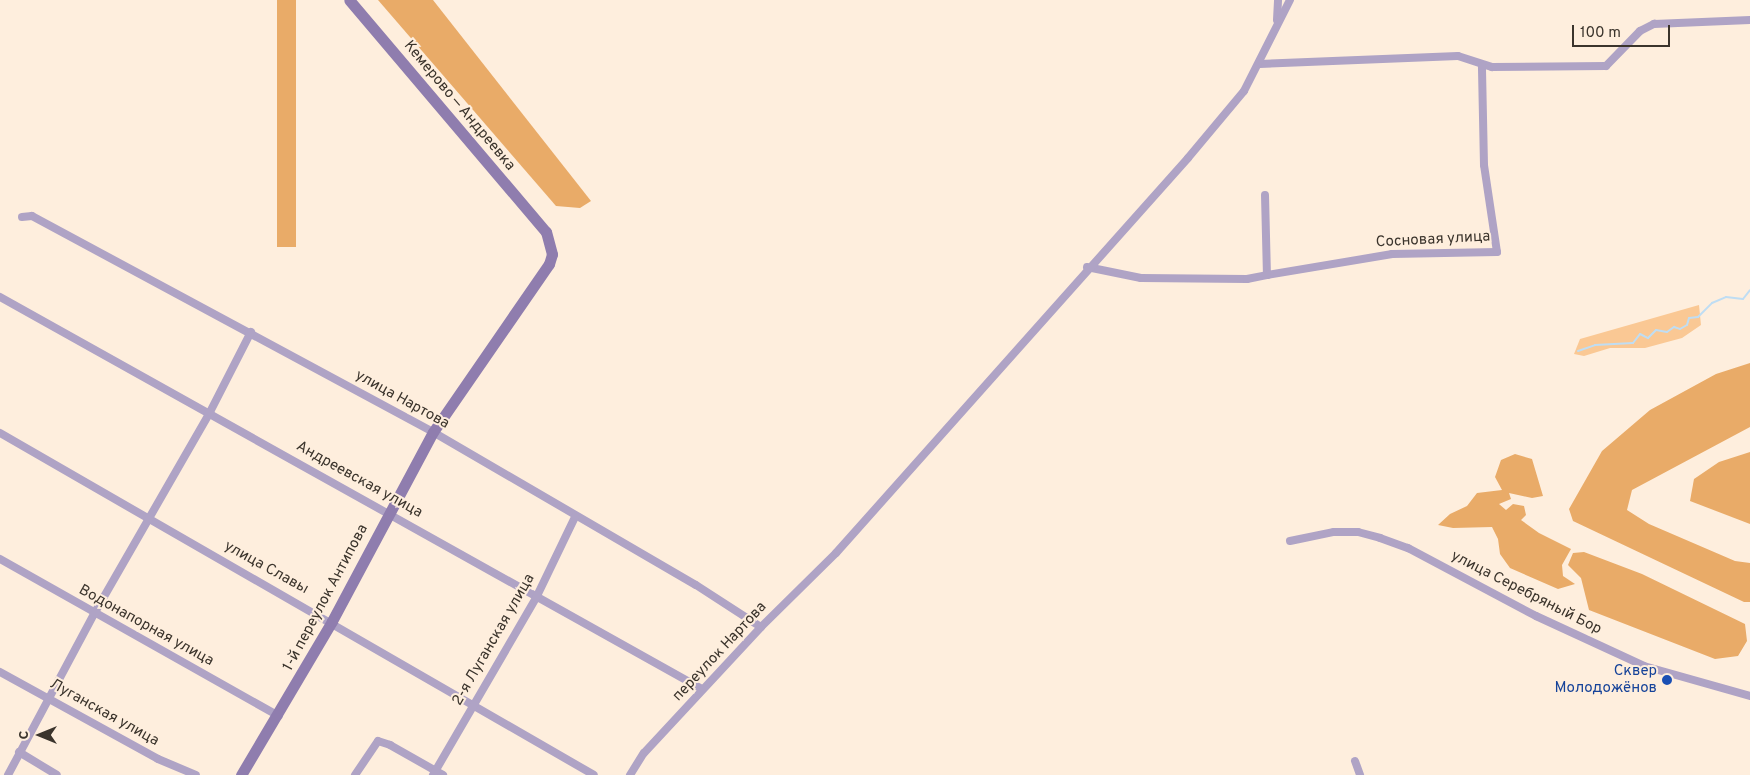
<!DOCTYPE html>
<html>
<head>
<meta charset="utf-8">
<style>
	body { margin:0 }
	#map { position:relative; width:1750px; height:775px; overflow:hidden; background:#feeedd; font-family:Overpass,sans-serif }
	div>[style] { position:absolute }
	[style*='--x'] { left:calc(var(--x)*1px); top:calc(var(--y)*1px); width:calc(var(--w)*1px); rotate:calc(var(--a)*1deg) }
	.green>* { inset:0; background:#fac894 }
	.forest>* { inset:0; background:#e9ab68; transform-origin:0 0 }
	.stream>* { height:2px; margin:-1px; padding:0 1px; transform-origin:1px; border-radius:1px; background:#bfddf3 }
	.minor>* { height:8px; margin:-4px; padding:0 4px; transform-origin:4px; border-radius:4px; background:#afa3c5 }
	.secondary>* { height:11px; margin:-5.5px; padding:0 5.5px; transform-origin:5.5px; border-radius:5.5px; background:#8f7dae }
	.dots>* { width:14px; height:14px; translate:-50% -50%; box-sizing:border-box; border:2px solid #feeedd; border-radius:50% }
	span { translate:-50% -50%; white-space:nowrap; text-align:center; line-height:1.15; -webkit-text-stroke:4px #feeedd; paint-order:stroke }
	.street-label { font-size:15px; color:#3b342c }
	.transit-label { font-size:15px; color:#164399 }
	.right { translate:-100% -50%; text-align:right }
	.north { position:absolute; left:15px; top:710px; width:50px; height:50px; -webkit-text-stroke:4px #feeedd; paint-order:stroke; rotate:270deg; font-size:14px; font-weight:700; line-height:20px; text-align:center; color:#3b342c }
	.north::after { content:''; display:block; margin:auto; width:18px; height:22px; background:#3b342c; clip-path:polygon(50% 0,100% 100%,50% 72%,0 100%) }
	.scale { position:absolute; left:1572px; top:25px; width:98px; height:22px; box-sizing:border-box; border:2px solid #3b342c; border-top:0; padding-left:6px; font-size:15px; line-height:18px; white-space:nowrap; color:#3b342c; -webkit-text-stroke:4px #feeedd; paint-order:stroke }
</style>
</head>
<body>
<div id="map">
	<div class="green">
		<div style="clip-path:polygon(1699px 305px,1701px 325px,1682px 338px,1645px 348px,1610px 348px,1584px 356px,1574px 354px,1580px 339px)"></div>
	</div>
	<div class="forest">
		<div style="left:277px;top:0;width:19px;height:247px"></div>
		<div style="clip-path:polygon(378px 0,433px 0,591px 201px,580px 208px,556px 206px)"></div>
		<div style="clip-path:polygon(1750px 363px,1750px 427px,1632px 490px,1627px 510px,1649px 524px,1735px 561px,1750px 563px,1750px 602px,1744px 602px,1573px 521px,1569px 509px,1602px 451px,1650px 410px,1716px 374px)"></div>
		<div style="clip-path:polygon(1750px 452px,1750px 524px,1690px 501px,1694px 479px,1719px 462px)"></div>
		<div style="clip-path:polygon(1515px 454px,1532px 459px,1543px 496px,1532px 498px,1509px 493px,1511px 499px,1499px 504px,1506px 510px,1513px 504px,1524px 506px,1526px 515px,1521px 520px,1539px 533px,1571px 549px,1562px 565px,1563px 576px,1575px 584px,1558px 589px,1510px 568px,1500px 554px,1498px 539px,1492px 527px,1453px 528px,1438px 525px,1450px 514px,1467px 506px,1477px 493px,1502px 490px,1495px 477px,1501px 460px)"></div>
		<div style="clip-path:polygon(1584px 552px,1642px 574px,1745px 624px,1747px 641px,1738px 656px,1715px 659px,1589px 610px,1581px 578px,1568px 565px,1573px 553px)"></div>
	</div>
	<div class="stream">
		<div style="--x:1578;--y:351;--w:18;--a:-19"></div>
		<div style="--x:1595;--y:345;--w:38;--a:-3"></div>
		<div style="--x:1633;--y:343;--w:11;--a:-52"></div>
		<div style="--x:1640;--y:334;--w:9;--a:27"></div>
		<div style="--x:1648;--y:338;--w:11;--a:-45"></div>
		<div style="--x:1656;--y:330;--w:11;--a:10"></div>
		<div style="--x:1667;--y:332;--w:9;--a:-36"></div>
		<div style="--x:1674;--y:327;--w:6;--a:18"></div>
		<div style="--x:1680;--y:329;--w:8;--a:-30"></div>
		<div style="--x:1687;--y:325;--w:7;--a:-74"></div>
		<div style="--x:1689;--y:318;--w:9;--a:-6"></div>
		<div style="--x:1698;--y:317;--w:20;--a:-45"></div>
		<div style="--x:1712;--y:303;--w:15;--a:-23"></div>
		<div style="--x:1726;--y:297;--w:17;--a:7"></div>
		<div style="--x:1743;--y:299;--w:11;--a:-52"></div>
	</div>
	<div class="minor">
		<div style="--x:1277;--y:20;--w:20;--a:-87"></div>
		<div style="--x:1260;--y:64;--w:198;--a:-2.3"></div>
		<div style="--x:1458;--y:56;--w:36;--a:18"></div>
		<div style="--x:1492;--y:67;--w:114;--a:-0.5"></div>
		<div style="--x:1606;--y:66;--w:49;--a:-45.8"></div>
		<div style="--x:1640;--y:31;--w:16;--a:-27"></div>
		<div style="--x:1654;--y:24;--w:96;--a:-2.4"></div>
		<div style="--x:1265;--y:195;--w:80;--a:88.6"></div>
		<div style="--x:1267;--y:275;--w:127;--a:-9.5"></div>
		<div style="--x:1392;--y:254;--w:105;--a:-1.1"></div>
		<div style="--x:1497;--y:252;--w:88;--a:-98.5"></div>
		<div style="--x:1484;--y:165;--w:99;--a:-91.2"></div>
		<div style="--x:22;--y:217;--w:10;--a:-6"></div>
		<div style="--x:32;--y:216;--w:455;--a:28.3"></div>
		<div style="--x:433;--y:432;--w:304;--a:30.2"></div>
		<div style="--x:696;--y:585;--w:77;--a:32.9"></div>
		<div style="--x:1087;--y:267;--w:55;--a:11.5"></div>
		<div style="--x:1141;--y:278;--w:106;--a:0.5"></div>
		<div style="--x:1247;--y:279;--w:20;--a:-11"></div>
		<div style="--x:0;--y:297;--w:804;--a:29.18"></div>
		<div style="--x:0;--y:433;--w:685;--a:29.93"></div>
		<div style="--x:1290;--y:541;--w:45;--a:-11.6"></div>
		<div style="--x:1334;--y:532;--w:24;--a:0"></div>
		<div style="--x:1358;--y:532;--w:23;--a:15"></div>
		<div style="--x:1380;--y:538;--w:30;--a:20"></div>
		<div style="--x:1408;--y:548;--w:145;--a:28"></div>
		<div style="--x:1536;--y:616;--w:119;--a:24.8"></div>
		<div style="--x:1644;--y:666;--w:110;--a:15.8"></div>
		<div style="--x:0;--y:559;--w:320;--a:29.4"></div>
		<div style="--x:0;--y:672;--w:180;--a:28.8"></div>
		<div style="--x:158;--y:759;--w:41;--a:22.8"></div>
		<div style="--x:19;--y:752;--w:44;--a:31.2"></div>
		<div style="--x:1355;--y:761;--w:15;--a:70"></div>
		<div style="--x:8;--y:775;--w:183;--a:-61.9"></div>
		<div style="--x:94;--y:614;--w:233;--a:-60.1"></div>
		<div style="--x:210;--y:412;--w:90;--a:-62.9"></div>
		<div style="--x:355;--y:775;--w:41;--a:-55.9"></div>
		<div style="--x:378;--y:741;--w:13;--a:18"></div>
		<div style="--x:390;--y:745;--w:61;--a:29.5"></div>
		<div style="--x:433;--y:775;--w:205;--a:-59.8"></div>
		<div style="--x:536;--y:598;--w:90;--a:-64.3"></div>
		<div style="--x:630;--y:775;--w:26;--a:-58"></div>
		<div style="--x:644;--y:753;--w:172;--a:-47.1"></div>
		<div style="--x:761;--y:627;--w:105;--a:-44.6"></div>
		<div style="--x:836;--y:553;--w:529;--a:-48.29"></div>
		<div style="--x:1188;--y:158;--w:87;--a:-50.1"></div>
		<div style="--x:1244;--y:91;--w:102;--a:-63.2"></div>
	</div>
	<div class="secondary">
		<div style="--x:241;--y:775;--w:179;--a:-59.4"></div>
		<div style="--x:332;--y:621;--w:214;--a:-61.9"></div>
		<div style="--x:433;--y:432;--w:204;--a:-55.4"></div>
		<div style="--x:549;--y:264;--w:10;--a:-73"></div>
		<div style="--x:552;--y:254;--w:23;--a:-105"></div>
		<div style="--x:546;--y:232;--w:304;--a:-130.3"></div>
	</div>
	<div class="dots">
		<div style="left:1667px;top:680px;background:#1a4fb4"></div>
	</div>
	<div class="street-label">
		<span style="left:459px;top:106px;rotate:50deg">Кемерово — Андреевка</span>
		<span style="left:1433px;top:240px;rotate:-3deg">Сосновая улица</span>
		<span style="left:402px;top:400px;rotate:29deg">улица Нартова</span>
		<span style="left:359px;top:480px;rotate:29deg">Андреевская улица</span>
		<span style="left:266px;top:568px;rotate:29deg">улица Славы</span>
		<span style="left:1526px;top:593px;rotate:27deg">улица Серебряный Бор</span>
		<span style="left:326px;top:598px;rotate:-62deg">1-й переулок Антипова</span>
		<span style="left:146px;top:626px;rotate:29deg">Водонапорная улица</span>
		<span style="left:494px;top:640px;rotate:-60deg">2-я Луганская улица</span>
		<span style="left:720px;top:652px;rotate:-47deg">переулок Нартова</span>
		<span style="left:104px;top:713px;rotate:29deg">Луганская улица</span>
	</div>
	<div class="transit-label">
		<span class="right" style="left:1657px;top:680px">Сквер<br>Молодожёнов</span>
	</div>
	<div class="north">С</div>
	<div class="scale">100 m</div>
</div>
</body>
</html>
